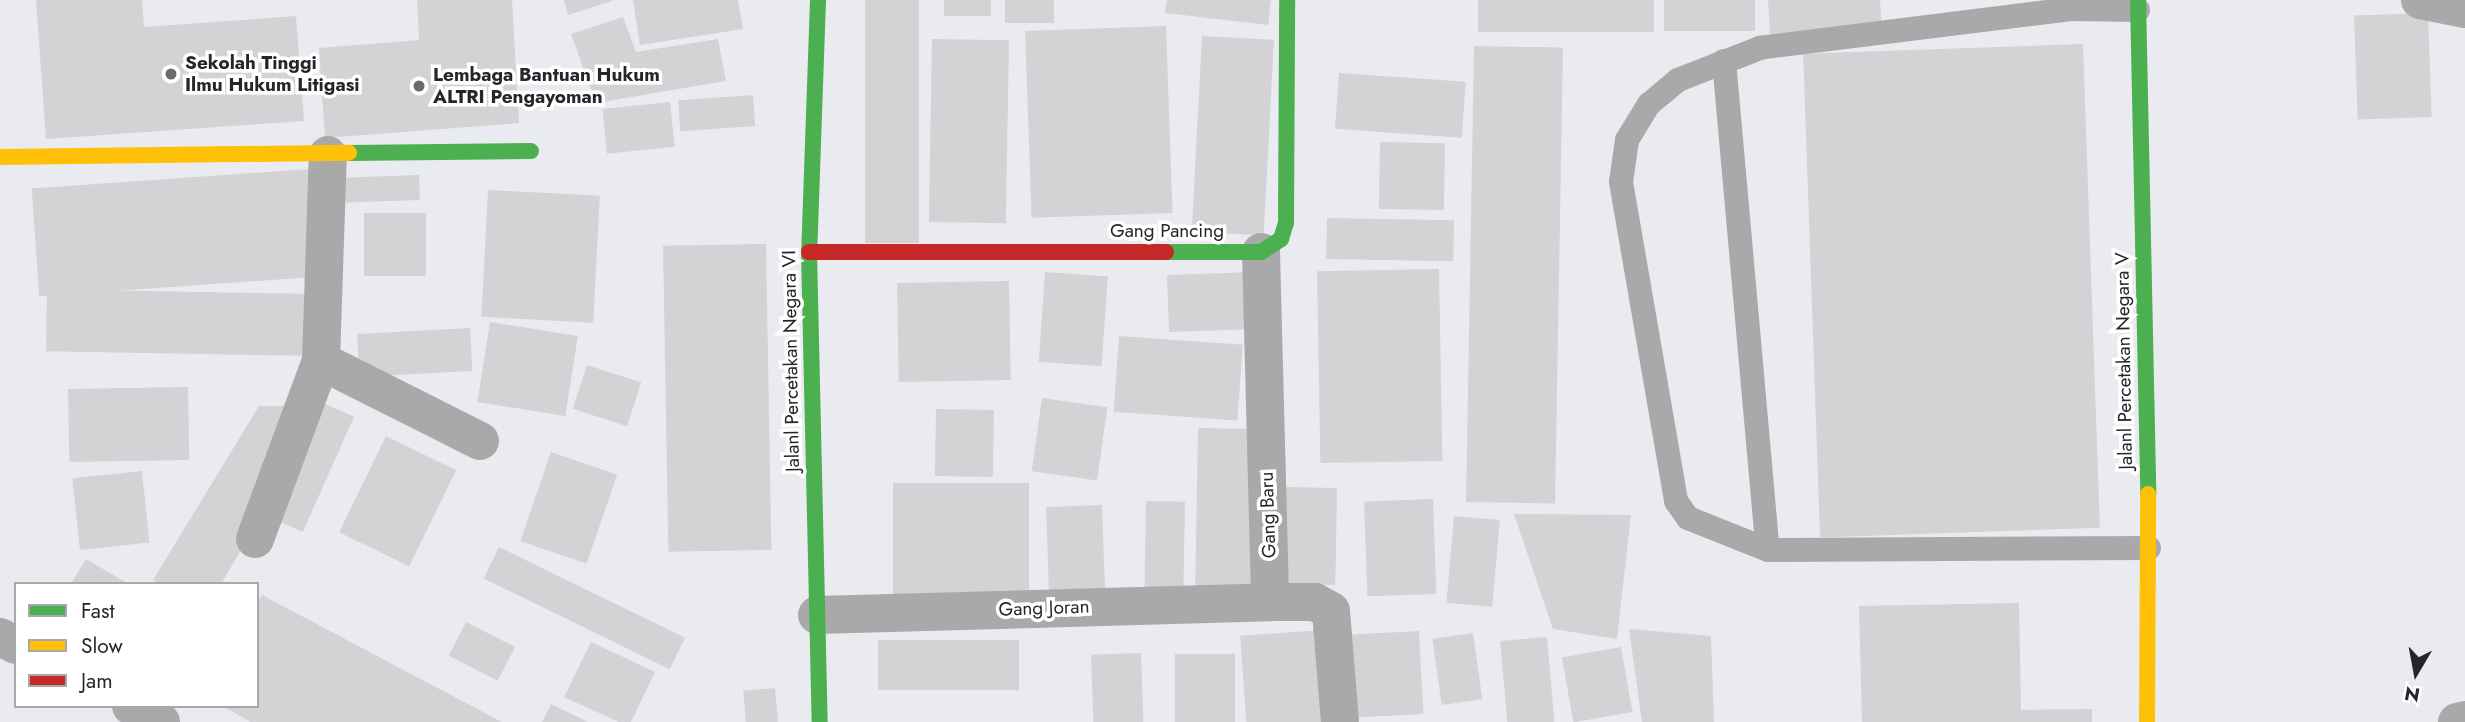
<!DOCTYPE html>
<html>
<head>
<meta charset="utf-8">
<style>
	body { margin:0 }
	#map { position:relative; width:2465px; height:722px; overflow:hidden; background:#eaebf0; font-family:Jost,sans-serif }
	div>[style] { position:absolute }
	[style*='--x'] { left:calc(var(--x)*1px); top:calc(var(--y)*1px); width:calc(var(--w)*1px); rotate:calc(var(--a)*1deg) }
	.building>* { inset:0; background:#d3d2d4; transform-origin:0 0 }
	.lane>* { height:24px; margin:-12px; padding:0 12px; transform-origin:12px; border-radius:12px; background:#a9a9a9 }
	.street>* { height:38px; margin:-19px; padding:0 19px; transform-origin:19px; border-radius:19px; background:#a9a9a9 }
	.fast>* { height:16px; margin:-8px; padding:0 8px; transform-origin:8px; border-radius:8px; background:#4caf50 }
	.slow>* { height:16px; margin:-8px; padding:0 8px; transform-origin:8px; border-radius:8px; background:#ffc107 }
	.jam>* { height:16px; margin:-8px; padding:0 8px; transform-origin:8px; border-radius:8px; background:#c62828 }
	.dots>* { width:19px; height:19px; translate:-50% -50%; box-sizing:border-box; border:4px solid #fff; border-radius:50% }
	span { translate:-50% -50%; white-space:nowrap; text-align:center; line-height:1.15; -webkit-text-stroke:7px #fff; paint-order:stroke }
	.poi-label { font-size:19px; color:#252629; font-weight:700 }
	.left { translate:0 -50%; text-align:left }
	.street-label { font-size:19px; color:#252629 }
	.legend { position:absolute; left:14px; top:582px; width:245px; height:126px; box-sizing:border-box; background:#fff; border:2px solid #a8a8a9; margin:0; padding:9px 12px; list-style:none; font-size:21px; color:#252629 }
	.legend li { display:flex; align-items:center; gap:14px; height:35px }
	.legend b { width:35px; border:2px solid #a8a8a9 }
	.north { position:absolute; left:2381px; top:638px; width:70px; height:70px; -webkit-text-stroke:5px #fff; paint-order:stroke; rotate:190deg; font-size:19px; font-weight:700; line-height:28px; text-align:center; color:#252629 }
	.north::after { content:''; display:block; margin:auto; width:24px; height:32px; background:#252629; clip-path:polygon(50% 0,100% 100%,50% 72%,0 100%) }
</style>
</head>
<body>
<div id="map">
	<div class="building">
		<div style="clip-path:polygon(36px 0,142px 0,144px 27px,296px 16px,304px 121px,46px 139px)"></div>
		<div style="clip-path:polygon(417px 0,512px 0,519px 123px,325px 138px,319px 48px,419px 40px)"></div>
		<div style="clip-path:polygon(564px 0,611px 0,612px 1px,568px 15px)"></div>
		<div style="clip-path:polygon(633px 0,738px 0,743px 29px,640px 45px)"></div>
		<div style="left:865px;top:0;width:54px;height:243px"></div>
		<div style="left:944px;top:0;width:47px;height:16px"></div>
		<div style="left:1005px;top:0;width:49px;height:23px"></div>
		<div style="clip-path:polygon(1167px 0,1271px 0,1268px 25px,1165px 13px)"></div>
		<div style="left:1478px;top:0;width:176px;height:32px"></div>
		<div style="left:1664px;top:0;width:91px;height:31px"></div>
		<div style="clip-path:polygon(1768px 0,1880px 0,1882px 29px,1770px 34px)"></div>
		<div style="left:2428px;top:13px;width:104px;height:74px;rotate:88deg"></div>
		<div style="clip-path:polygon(623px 17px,636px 52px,718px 39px,726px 81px,596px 103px,571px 34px)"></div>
		<div style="left:1166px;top:26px;width:187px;height:141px;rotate:88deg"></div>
		<div style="left:1202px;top:36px;width:72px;height:196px;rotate:3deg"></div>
		<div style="left:932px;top:39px;width:77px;height:183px;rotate:1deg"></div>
		<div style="left:2083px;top:44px;width:484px;height:280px;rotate:88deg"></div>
		<div style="left:1474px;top:46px;width:89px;height:456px;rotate:1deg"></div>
		<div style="left:1339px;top:73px;width:127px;height:56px;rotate:4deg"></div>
		<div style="left:753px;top:95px;width:31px;height:75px;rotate:86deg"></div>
		<div style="left:670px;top:102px;width:45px;height:68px;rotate:84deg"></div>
		<div style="left:1380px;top:142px;width:65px;height:67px;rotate:1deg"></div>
		<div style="left:310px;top:169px;width:108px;height:279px;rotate:86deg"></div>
		<div style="left:419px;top:175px;width:25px;height:87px;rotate:88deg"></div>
		<div style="left:488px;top:190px;width:112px;height:127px;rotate:3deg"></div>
		<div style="left:364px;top:213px;width:62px;height:63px"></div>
		<div style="left:1327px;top:218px;width:127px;height:41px;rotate:1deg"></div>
		<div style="left:766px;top:244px;width:306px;height:103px;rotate:89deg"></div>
		<div style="left:1439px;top:269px;width:192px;height:122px;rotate:89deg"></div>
		<div style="left:1045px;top:272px;width:63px;height:90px;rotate:4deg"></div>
		<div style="left:1255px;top:272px;width:57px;height:88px;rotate:88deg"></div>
		<div style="left:1009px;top:281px;width:99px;height:112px;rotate:89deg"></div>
		<div style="left:318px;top:294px;width:62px;height:271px;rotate:91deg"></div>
		<div style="left:490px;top:322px;width:89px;height:81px;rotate:9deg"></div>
		<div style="left:470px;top:328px;width:43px;height:113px;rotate:87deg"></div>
		<div style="left:1119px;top:336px;width:124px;height:76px;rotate:4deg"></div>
		<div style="left:587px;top:365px;width:57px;height:46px;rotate:18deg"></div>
		<div style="left:188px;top:387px;width:73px;height:120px;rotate:89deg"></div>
		<div style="left:1042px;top:398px;width:66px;height:74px;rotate:8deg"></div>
		<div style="left:323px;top:403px;width:34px;height:126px;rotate:24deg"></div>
		<div style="clip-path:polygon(259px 406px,298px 406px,263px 513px,221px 584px,159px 584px,153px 580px)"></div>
		<div style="left:936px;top:409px;width:58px;height:67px;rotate:1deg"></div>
		<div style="left:1198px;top:428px;width:58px;height:159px;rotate:1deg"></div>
		<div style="left:386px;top:436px;width:78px;height:107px;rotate:26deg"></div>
		<div style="left:551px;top:452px;width:70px;height:94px;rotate:19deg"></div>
		<div style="left:142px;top:471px;width:72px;height:70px;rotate:84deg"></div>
		<div style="left:893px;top:483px;width:136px;height:117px"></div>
		<div style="left:1282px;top:487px;width:55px;height:97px;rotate:1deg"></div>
		<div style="left:1433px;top:499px;width:95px;height:69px;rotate:88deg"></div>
		<div style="left:1146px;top:501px;width:39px;height:93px;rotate:1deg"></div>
		<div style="left:1102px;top:505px;width:93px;height:56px;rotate:88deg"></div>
		<div style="clip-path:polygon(1514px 514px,1631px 515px,1617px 639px,1553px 629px)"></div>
		<div style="left:1454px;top:516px;width:46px;height:87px;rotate:5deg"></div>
		<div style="left:499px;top:547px;width:207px;height:35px;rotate:26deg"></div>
		<div style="clip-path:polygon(86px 559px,129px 584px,71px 584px)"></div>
		<div style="clip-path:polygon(262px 595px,396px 666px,502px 722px,251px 722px,222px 706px,257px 706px,257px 603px)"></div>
		<div style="clip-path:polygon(2019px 603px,2021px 710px,2092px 709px,2092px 722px,1862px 722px,1859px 606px)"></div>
		<div style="left:466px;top:622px;width:55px;height:38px;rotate:27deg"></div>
		<div style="clip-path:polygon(1629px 629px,1711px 636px,1714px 722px,1642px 722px)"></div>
		<div style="left:1323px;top:630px;width:92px;height:83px;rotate:86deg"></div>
		<div style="left:1419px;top:631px;width:83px;height:79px;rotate:87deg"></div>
		<div style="left:1473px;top:633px;width:67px;height:41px;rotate:82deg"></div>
		<div style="left:1547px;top:637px;width:85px;height:47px;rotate:85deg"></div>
		<div style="left:878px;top:640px;width:141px;height:50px"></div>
		<div style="clip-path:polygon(591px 642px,655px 672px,631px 722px,619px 722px,564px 697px)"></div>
		<div style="left:1621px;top:647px;width:66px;height:60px;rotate:80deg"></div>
		<div style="left:1141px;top:653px;width:69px;height:50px;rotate:88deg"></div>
		<div style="left:1175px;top:654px;width:60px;height:68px"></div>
		<div style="left:775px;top:688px;width:34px;height:32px;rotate:85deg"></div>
		<div style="clip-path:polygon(551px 704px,588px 722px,542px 722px)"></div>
	</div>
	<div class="lane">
		<div style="--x:2138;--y:10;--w:67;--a:-179.1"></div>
		<div style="--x:2071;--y:9;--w:313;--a:172.9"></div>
		<div style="--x:1760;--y:48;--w:88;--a:158.7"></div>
		<div style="--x:1678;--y:80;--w:38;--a:140"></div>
		<div style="--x:1649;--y:104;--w:42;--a:121.4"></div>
		<div style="--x:1627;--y:140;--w:42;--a:98.1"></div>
		<div style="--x:1621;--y:182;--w:324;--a:80.2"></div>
		<div style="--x:1676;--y:501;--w:21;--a:55"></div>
		<div style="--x:1688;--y:518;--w:86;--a:21.8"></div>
		<div style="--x:1768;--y:550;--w:381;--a:-0.3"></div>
		<div style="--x:1724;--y:61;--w:491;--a:84.9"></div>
	</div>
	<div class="street">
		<div style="--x:2420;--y:0;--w:46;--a:11.3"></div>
		<div style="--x:1261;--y:252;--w:350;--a:88.5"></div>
		<div style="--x:1270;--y:602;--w:45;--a:0"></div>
		<div style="--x:1315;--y:602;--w:18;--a:29"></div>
		<div style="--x:1331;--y:611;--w:111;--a:85.4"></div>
		<div style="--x:321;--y:361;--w:178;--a:26.7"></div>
		<div style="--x:255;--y:539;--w:190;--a:-69.7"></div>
		<div style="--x:321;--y:361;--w:206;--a:-88.1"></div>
		<div style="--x:817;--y:615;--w:453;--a:-1.6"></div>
		<div style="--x:0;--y:637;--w:18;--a:27"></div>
		<div style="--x:131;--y:706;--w:34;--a:28"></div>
		<div style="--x:2457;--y:722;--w:8;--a:-14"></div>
	</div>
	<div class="fast">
		<div style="--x:818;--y:0;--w:252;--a:92"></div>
		<div style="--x:809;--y:252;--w:470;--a:88.7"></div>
		<div style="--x:2138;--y:0;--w:494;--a:88.8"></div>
		<div style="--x:349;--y:153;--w:182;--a:-0.6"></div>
		<div style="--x:1166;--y:252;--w:95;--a:0"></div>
		<div style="--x:1261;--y:252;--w:24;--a:-33"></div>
		<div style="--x:1281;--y:239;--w:17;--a:-73"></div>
		<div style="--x:1286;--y:223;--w:223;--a:-89.7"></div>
	</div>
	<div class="slow">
		<div style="--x:0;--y:157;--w:349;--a:-0.7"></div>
		<div style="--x:2147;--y:722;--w:228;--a:-89.7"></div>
	</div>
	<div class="jam">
		<div style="--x:809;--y:252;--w:357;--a:0"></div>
	</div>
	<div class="dots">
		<div style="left:171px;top:74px;background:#6a6b6f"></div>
		<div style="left:419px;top:86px;background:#6a6b6f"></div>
	</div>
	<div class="poi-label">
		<span class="left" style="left:185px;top:74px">Sekolah Tinggi<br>Ilmu Hukum Litigasi</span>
		<span class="left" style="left:433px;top:86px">Lembaga Bantuan Hukum<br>ALTRI Pengayoman</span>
	</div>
	<div class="street-label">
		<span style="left:1167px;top:231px">Gang Pancing</span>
		<span style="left:791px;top:361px;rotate:-91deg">Jalanl Percetakan Negara VI</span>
		<span style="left:2124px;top:361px;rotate:-91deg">Jalanl Percetakan Negara V</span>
		<span style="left:1268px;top:515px;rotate:-92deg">Gang Baru</span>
		<span style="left:1044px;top:608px;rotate:-2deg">Gang Joran</span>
	</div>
	<ul class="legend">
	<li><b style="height:9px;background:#4caf50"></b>Fast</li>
	<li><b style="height:9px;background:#ffc107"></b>Slow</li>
	<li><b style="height:9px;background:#c62828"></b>Jam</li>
	</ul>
	<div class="north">N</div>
</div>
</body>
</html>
